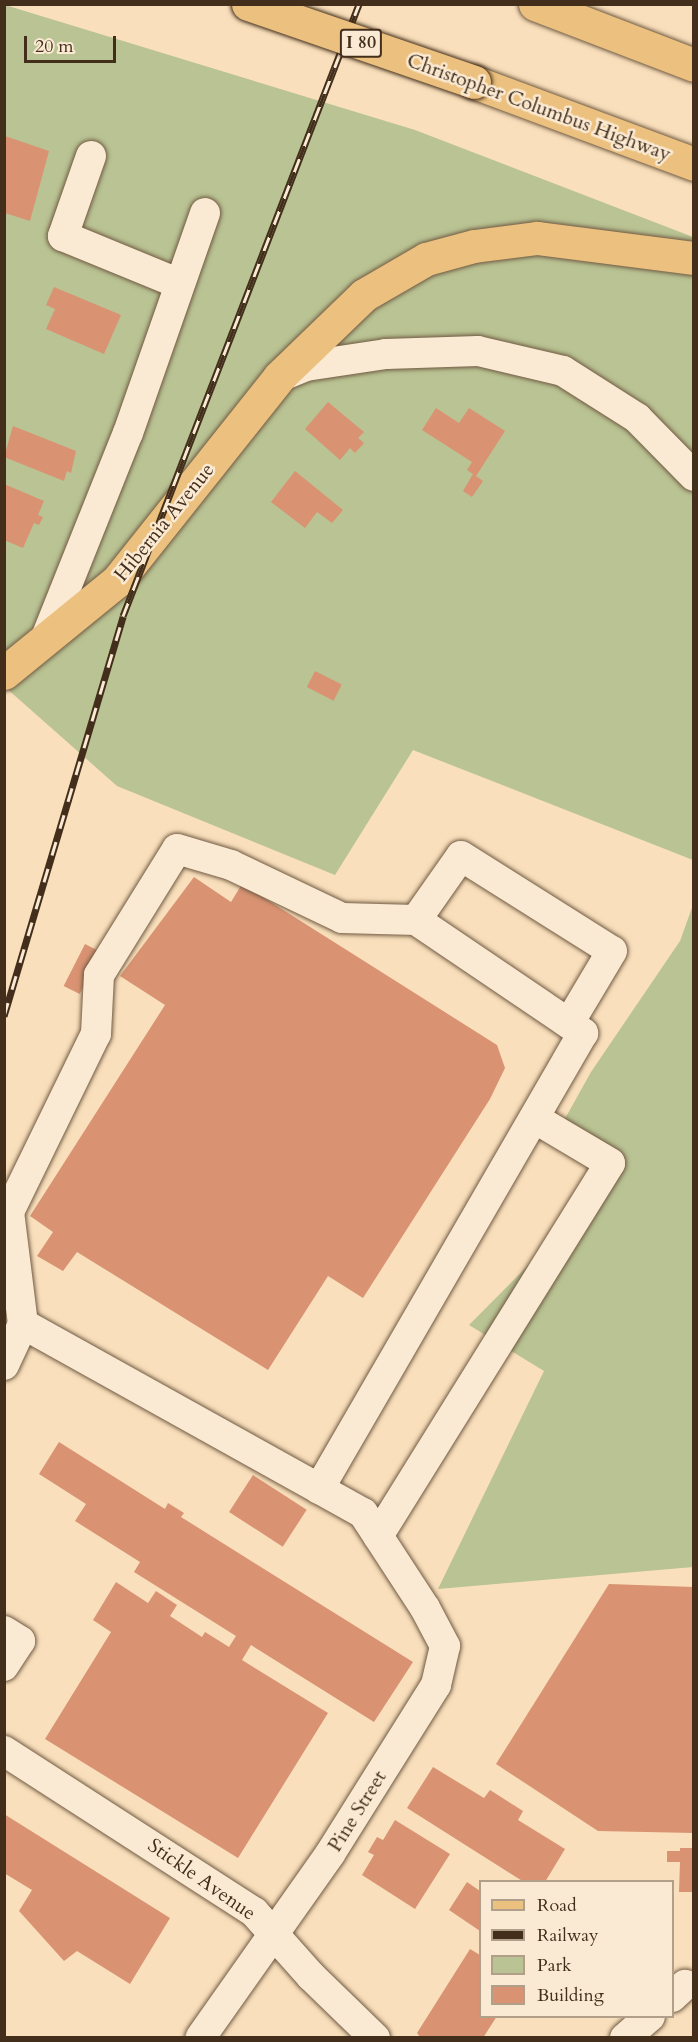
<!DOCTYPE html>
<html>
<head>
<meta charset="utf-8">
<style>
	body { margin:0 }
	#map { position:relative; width:698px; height:2042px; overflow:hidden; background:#f9dfbb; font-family:Cardo,serif }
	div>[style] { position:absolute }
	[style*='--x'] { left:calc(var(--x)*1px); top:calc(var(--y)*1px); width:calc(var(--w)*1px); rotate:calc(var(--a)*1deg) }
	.green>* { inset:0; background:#b9c393 }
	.building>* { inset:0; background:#d99373; transform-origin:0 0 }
	.roads { filter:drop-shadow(0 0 2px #705a43) drop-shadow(0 0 2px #705a43) }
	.minor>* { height:30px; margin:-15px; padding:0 15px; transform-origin:15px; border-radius:15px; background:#fbead3 }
	.major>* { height:33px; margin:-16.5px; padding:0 16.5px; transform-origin:16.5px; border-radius:16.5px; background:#ecc07e }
	.highway>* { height:33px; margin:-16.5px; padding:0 16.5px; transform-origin:16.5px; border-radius:16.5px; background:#ecc07e }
	.rail>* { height:7px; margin-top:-3.5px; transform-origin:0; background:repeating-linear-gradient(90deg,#fbead3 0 14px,#422e1b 0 28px); box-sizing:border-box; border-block:2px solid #422e1b }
	.bridges { filter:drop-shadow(0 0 2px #422e1b) drop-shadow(0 0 2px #422e1b) }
	.highway-bridge>* { height:33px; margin:-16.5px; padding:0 16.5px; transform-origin:16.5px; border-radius:16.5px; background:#ecc07e }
	span { translate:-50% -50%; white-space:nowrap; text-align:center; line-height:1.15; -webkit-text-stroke:5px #fbead3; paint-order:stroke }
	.shield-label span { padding:2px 4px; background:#fbead3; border:2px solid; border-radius:4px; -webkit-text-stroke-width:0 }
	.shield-label { font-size:18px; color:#422e1b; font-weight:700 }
	.street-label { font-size:20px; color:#422e1b }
	.frame { position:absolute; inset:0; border:6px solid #422e1b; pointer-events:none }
	.legend { position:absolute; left:479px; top:1880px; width:195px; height:138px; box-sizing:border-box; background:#fbead3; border:2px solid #b19f89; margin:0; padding:8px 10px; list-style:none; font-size:18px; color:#422e1b }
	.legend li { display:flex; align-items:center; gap:12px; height:30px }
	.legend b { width:30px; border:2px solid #b19f89 }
	.scale { position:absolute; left:24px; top:36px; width:92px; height:27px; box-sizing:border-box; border:3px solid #422e1b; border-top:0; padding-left:8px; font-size:18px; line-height:21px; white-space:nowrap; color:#422e1b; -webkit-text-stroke:4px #fbead3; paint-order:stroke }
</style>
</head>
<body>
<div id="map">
	<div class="green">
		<div style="clip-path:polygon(5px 5px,415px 130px,693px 237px,693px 860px,413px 750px,335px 875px,117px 786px,5px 687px)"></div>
		<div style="clip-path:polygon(693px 905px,693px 1567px,438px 1589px,544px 1371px,469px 1325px,607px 1186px,557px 1133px,591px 1072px,680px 941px)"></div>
	</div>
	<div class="building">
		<div style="clip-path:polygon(5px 136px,49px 151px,30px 221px,5px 213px)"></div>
		<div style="clip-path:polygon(54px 287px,121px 315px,104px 354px,46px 329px,55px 309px,46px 305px)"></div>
		<div style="clip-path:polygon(328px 402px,364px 432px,358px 438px,364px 443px,355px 453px,350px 448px,340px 460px,305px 429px)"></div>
		<div style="clip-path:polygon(436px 408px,459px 423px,469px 408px,505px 431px,476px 476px,483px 481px,472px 497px,463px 491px,473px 474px,467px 470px,472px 462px,422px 430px)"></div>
		<div style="clip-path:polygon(13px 426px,76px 451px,71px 473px,67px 471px,64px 481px,4px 457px)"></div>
		<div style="clip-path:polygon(295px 471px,343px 510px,332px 523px,317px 512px,305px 528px,271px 502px)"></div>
		<div style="clip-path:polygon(4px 484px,44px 501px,38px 515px,43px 517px,39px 525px,34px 523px,23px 548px,4px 540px)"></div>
		<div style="left:315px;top:671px;width:30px;height:18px;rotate:27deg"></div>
		<div style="clip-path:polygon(194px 877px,231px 902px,242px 884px,497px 1045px,505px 1068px,490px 1099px,363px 1298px,328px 1276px,268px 1370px,77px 1252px,63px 1271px,37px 1256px,53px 1232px,30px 1216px,165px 1005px,120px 976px)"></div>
		<div style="left:85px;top:944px;width:18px;height:47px;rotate:27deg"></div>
		<div style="clip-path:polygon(59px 1442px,165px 1509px,168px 1503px,184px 1513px,181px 1517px,413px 1662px,374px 1722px,251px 1645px,242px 1660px,328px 1713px,238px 1858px,45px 1739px,111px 1632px,93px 1620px,116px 1582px,148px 1603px,156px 1591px,177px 1605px,170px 1616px,202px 1637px,205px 1632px,229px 1647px,236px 1636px,134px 1572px,140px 1562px,75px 1521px,86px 1504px,39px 1474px)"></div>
		<div style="left:253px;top:1475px;width:64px;height:44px;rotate:33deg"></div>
		<div style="clip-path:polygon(609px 1584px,694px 1587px,694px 1833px,598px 1831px,496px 1764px)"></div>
		<div style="clip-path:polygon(433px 1767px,484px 1798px,490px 1790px,523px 1811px,518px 1820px,565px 1849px,545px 1882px,524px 1882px,407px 1808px)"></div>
		<div style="clip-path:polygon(4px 1814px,170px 1918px,130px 1984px,77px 1951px,64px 1961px,19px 1911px,32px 1890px,4px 1873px)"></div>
		<div style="clip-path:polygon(395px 1820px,450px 1854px,415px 1909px,362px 1875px,374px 1855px,368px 1852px,377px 1837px,383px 1840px)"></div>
		<div style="clip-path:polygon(680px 1848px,694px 1848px,694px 1892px,679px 1892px,680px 1862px,667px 1862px,667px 1851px,680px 1851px)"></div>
		<div style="clip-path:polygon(467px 1882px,480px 1891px,480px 1931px,449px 1910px)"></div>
		<div style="clip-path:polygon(470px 1949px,480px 1955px,480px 2016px,497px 2016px,483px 2038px,421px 2038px,417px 2033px)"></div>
	</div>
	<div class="roads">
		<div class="minor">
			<div style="--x:91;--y:156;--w:85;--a:109.3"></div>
			<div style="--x:63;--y:236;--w:126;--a:22.3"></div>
			<div style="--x:279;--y:377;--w:29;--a:-22"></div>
			<div style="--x:306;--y:366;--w:81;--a:-8.5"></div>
			<div style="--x:386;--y:354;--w:92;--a:-1.9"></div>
			<div style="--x:478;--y:351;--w:87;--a:13.2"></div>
			<div style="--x:563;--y:371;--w:88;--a:32.4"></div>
			<div style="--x:637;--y:418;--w:81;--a:45.5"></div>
			<div style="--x:45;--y:640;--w:223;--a:-68.2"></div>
			<div style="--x:128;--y:433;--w:233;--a:-70.7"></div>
			<div style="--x:416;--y:920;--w:78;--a:-54.9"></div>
			<div style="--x:461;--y:856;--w:178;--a:32.2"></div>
			<div style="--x:612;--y:951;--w:84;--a:120.8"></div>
			<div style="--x:23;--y:1324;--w:113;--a:-97.1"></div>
			<div style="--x:9;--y:1212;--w:198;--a:-64"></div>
			<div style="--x:96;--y:1034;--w:59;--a:-87.1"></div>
			<div style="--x:99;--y:975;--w:148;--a:-58.2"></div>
			<div style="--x:177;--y:849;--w:56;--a:16.5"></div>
			<div style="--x:231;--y:865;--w:123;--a:25.5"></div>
			<div style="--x:342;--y:918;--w:74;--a:1.5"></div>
			<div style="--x:416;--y:920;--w:202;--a:34.1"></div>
			<div style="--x:583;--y:1033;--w:527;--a:120.07"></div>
			<div style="--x:4;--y:1365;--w:45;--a:-65.1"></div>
			<div style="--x:23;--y:1324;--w:389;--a:29.1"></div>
			<div style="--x:363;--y:1513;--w:113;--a:56.9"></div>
			<div style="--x:425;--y:1608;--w:43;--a:62.2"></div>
			<div style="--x:445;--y:1646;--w:40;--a:103"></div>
			<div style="--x:436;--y:1685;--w:199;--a:122.1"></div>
			<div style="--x:330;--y:1854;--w:225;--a:125.2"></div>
			<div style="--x:378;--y:1536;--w:439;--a:-58.1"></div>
			<div style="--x:610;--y:1163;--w:88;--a:-149.4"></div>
			<div style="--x:4;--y:1631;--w:19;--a:32"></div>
			<div style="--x:20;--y:1641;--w:30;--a:123"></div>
			<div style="--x:4;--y:1751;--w:297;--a:32.8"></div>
			<div style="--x:254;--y:1912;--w:86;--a:48.3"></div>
			<div style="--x:311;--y:1976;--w:89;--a:44.1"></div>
			<div style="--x:672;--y:1997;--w:18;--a:-43"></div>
			<div style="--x:625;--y:2038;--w:33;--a:-41"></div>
		</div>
		<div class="major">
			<div style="--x:4;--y:673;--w:146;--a:-39.2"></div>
			<div style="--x:117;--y:581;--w:260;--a:-51.5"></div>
		</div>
		<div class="highway">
			<div style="--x:535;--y:4;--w:170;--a:21"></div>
			<div style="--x:474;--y:82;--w:235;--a:20.4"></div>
			<div style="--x:279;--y:377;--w:118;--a:-44"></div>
			<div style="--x:364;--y:295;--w:72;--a:-30.1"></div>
			<div style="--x:426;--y:259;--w:50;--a:-15.2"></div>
			<div style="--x:474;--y:246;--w:64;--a:-7.2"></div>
			<div style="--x:537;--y:238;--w:158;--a:7.3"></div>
		</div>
	</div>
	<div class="rail">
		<div style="--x:4;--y:1016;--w:417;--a:-73.4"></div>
		<div style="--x:123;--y:616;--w:656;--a:-68.91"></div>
	</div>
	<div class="bridges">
		<div class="highway-bridge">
			<div style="--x:248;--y:4;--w:239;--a:19"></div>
		</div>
	</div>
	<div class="shield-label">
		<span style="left:361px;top:43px">I 80</span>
	</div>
	<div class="street-label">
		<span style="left:539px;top:107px;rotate:20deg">Christopher Columbus Highway</span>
		<span style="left:164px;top:522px;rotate:-51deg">Hibernia Avenue</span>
		<span style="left:357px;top:1811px;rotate:-58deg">Pine Street</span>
		<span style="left:202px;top:1879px;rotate:35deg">Stickle Avenue</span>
	</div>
	<div class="frame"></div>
	<ul class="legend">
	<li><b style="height:8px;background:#ecc07e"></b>Road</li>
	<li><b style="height:8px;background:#422e1b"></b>Railway</li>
	<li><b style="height:16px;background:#b9c393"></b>Park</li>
	<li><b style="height:16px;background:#d99373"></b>Building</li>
	</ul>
	<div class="scale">20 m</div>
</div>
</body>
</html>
